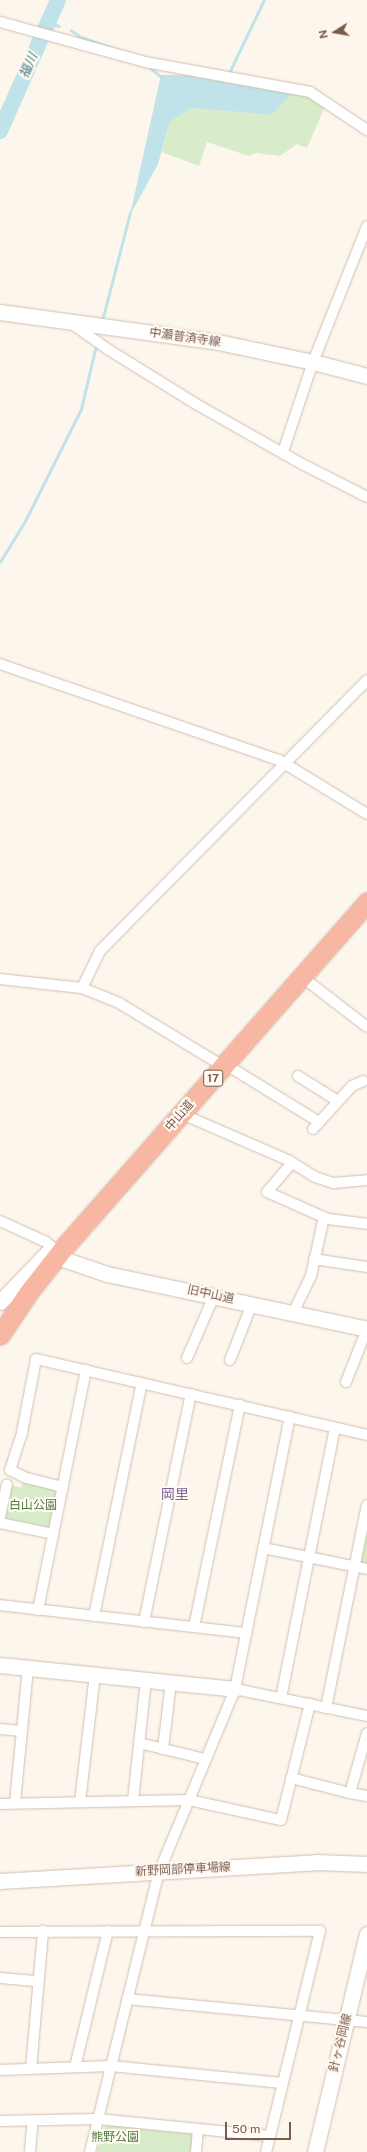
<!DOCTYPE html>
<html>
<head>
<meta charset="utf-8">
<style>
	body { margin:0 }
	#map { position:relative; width:367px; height:2152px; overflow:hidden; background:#fdf6ec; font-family:"Public Sans","Noto Sans JP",sans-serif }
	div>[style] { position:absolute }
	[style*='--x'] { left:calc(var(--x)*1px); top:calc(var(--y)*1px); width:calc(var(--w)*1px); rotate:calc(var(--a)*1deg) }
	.green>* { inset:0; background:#d8ecc9 }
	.water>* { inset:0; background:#bfe3e8 }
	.stream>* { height:2.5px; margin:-1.25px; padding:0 1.25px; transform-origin:1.25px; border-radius:1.25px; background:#bfe3e8 }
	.river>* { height:16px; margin:-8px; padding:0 8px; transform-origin:8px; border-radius:8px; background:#bfe3e8 }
	.roads { filter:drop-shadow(0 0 1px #d1beb0) drop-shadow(0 0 1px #d1beb0) }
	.street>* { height:10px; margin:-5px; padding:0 5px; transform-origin:5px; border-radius:5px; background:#fff }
	.secondary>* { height:15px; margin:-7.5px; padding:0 7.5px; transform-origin:7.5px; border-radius:7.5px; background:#fff }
	.highway>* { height:19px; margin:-9.5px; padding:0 9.5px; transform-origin:9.5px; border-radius:9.5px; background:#f7b7a3 }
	span { translate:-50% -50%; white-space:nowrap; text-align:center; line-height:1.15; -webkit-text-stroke:4px #fffaf3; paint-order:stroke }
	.shield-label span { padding:1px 3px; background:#fffaf3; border:1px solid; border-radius:3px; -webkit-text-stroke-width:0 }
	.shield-label { font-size:11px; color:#7a5c4d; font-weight:700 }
	.street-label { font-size:12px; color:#7a5c4d }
	.park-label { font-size:12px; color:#537a41 }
	.water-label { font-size:13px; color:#437c86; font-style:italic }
	.quarter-label { font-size:14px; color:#846695 }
	.north { position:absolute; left:315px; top:12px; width:40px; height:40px; -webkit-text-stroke:3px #fffaf3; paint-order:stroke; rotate:259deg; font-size:11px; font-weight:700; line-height:16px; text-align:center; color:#7a5c4d }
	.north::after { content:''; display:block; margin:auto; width:14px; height:18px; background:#7a5c4d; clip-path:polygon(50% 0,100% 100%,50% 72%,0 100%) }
	.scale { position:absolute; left:225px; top:2122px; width:66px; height:18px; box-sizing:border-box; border:2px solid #7a5c4d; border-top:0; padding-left:5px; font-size:12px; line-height:14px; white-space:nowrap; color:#7a5c4d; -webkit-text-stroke:3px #fffaf3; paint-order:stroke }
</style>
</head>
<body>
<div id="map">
	<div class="green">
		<div style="clip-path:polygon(295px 89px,327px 102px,307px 148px,297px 144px,280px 156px,256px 153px,249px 156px,207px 142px,199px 166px,162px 152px,170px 122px,191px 108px,272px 115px)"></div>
		<div style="clip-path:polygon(23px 1482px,58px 1491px,49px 1530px,4px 1521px,11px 1485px,21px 1488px)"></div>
		<div style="clip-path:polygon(367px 1531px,367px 1565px,360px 1563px)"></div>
		<div style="clip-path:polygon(106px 2123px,194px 2132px,192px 2152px,97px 2152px)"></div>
	</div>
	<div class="water">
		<div style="clip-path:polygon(161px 75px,185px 75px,291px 94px,272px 115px,191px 108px,170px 122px,158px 164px,130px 215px)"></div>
	</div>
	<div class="stream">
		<div style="--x:49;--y:23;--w:10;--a:17"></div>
		<div style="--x:71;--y:30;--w:12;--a:35"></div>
		<div style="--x:81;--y:37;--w:43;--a:18.9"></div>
		<div style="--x:149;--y:67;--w:16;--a:38"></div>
		<div style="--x:228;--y:75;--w:83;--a:-64.4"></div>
		<div style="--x:102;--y:321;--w:112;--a:-75.5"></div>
		<div style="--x:0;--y:562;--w:48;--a:-58.6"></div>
		<div style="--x:25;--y:521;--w:125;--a:-63.4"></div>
		<div style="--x:81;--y:409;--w:66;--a:-76.8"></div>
	</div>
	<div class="river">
		<div style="--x:0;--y:131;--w:143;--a:-66.1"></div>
	</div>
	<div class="roads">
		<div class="street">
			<div style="--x:0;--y:22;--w:150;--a:15.4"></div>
			<div style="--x:145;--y:62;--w:168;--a:10.3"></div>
			<div style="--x:310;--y:92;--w:69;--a:33.7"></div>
			<div style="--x:72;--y:324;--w:45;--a:35.1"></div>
			<div style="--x:109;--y:350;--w:102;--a:31.8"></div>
			<div style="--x:196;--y:404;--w:122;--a:29.5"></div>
			<div style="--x:302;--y:464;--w:73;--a:26.9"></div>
			<div style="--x:283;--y:452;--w:95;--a:-71.6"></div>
			<div style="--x:313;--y:362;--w:146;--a:-68.3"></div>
			<div style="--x:0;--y:664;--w:295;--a:19"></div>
			<div style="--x:279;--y:760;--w:103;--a:31.5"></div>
			<div style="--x:301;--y:976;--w:83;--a:37.7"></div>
			<div style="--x:0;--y:979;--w:82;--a:6.3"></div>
			<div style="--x:82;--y:988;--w:40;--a:22"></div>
			<div style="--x:119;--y:1003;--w:122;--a:31.2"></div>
			<div style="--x:82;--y:988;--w:41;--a:-64.1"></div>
			<div style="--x:100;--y:951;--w:380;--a:-45.4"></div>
			<div style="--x:225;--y:1064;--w:110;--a:31.7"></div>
			<div style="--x:298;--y:1076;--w:47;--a:32"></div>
			<div style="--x:182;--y:1114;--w:116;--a:23.5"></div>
			<div style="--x:288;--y:1160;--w:32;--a:32"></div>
			<div style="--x:315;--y:1177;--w:20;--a:18"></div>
			<div style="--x:334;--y:1183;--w:33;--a:-5"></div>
			<div style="--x:313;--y:1129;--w:58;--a:-47.8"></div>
			<div style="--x:352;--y:1086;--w:12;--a:-24"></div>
			<div style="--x:292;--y:1163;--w:38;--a:131"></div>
			<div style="--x:267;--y:1192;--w:67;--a:23.9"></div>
			<div style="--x:328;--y:1219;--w:39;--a:7"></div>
			<div style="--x:0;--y:1221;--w:51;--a:24.5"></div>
			<div style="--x:46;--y:1242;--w:17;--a:40"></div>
			<div style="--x:314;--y:1259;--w:54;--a:8.6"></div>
			<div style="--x:293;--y:1313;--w:41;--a:-64.1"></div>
			<div style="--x:311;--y:1276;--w:60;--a:-77.6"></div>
			<div style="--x:187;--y:1358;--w:68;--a:-66.5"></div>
			<div style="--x:230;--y:1360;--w:60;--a:-68.6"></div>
			<div style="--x:346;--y:1382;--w:57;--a:-68.4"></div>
			<div style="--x:63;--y:1487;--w:38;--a:-166"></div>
			<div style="--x:26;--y:1478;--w:18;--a:-153"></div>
			<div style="--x:10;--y:1470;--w:40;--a:-72"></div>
			<div style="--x:22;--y:1432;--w:74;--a:-79.1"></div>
			<div style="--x:36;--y:1359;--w:340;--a:12.9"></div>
			<div style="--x:0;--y:1517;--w:33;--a:-78"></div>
			<div style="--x:0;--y:1523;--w:54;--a:11.7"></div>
			<div style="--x:263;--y:1548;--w:106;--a:11.4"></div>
			<div style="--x:0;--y:1605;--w:248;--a:6.5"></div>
			<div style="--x:38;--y:1610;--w:245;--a:-78.7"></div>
			<div style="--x:94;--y:1616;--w:238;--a:-78.4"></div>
			<div style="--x:144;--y:1622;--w:233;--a:-78.4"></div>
			<div style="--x:194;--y:1627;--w:227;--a:-78.3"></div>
			<div style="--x:235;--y:1689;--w:135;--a:11.6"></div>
			<div style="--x:281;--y:1698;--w:275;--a:-78.7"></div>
			<div style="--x:326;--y:1708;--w:207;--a:-78.6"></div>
			<div style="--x:0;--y:1729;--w:22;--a:5"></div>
			<div style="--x:139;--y:1743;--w:68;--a:13.6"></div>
			<div style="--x:163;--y:1749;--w:67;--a:-83.2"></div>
			<div style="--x:291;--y:1778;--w:61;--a:14.3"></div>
			<div style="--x:350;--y:1793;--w:62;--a:-74.2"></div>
			<div style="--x:350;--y:1793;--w:17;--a:10"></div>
			<div style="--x:133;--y:1801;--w:123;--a:-83.9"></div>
			<div style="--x:80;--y:1802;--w:129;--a:-83.3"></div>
			<div style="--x:15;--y:1803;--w:136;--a:-84.5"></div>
			<div style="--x:0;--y:1804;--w:189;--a:-1.2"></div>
			<div style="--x:189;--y:1800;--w:94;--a:12.3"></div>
			<div style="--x:281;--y:1820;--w:120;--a:-76"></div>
			<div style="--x:0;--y:1932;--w:320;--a:-0.2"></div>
			<div style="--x:320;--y:1931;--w:228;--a:103.7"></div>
			<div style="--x:0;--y:1978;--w:38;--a:5"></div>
			<div style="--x:127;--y:1999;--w:241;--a:5.5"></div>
			<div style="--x:75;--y:2067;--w:140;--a:-76.4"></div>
			<div style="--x:31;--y:2069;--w:139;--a:-85"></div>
			<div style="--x:0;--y:2070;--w:111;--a:-2.1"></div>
			<div style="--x:111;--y:2066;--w:172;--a:5.7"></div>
			<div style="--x:0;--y:2121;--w:98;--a:-1.2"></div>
			<div style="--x:98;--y:2119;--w:172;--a:5.7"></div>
			<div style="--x:30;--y:2152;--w:32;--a:-85"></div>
			<div style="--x:90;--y:2152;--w:288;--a:-76.2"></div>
			<div style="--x:159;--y:1872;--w:198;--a:-67.4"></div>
			<div style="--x:235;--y:1689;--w:278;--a:-78.6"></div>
			<div style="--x:196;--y:2152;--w:23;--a:-85"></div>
		</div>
		<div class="secondary">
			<div style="--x:0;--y:312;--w:220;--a:7.8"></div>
			<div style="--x:218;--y:342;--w:97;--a:11.9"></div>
			<div style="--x:313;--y:362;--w:56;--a:14.5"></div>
			<div style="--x:0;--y:1302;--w:68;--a:-46.2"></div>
			<div style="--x:47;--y:1253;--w:8;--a:-14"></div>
			<div style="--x:55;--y:1251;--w:14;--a:39"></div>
			<div style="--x:66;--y:1260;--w:43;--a:18.9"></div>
			<div style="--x:107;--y:1274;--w:266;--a:11.9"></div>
			<div style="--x:0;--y:1665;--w:236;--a:5.8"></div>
			<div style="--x:0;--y:1881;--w:317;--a:-3.4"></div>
			<div style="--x:316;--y:1862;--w:51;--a:2.2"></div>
			<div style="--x:315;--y:2152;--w:224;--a:-76.6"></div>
		</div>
		<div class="highway">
			<div style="--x:0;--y:1335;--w:50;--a:-56.3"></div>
			<div style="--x:28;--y:1293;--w:60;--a:-51.8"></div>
			<div style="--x:65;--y:1246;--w:458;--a:-48.7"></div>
		</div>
	</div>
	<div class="shield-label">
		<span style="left:213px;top:1078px">17</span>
	</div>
	<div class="street-label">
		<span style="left:185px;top:338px;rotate:8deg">中瀬普済寺線</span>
		<span style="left:180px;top:1116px;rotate:-49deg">中山道</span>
		<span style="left:211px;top:1295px;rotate:12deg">旧中山道</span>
		<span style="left:183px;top:1870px;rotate:-3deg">新野岡部停車場線</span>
		<span style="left:341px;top:2043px;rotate:-76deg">針ヶ谷岡線</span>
	</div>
	<div class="park-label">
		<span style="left:33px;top:1506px">白山公園</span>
		<span style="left:115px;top:2138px">熊野公園</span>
	</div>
	<div class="water-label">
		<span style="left:29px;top:66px;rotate:-66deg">福川</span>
	</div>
	<div class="quarter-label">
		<span style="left:175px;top:1494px">岡里</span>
	</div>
	<div class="north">N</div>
	<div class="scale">50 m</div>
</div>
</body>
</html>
